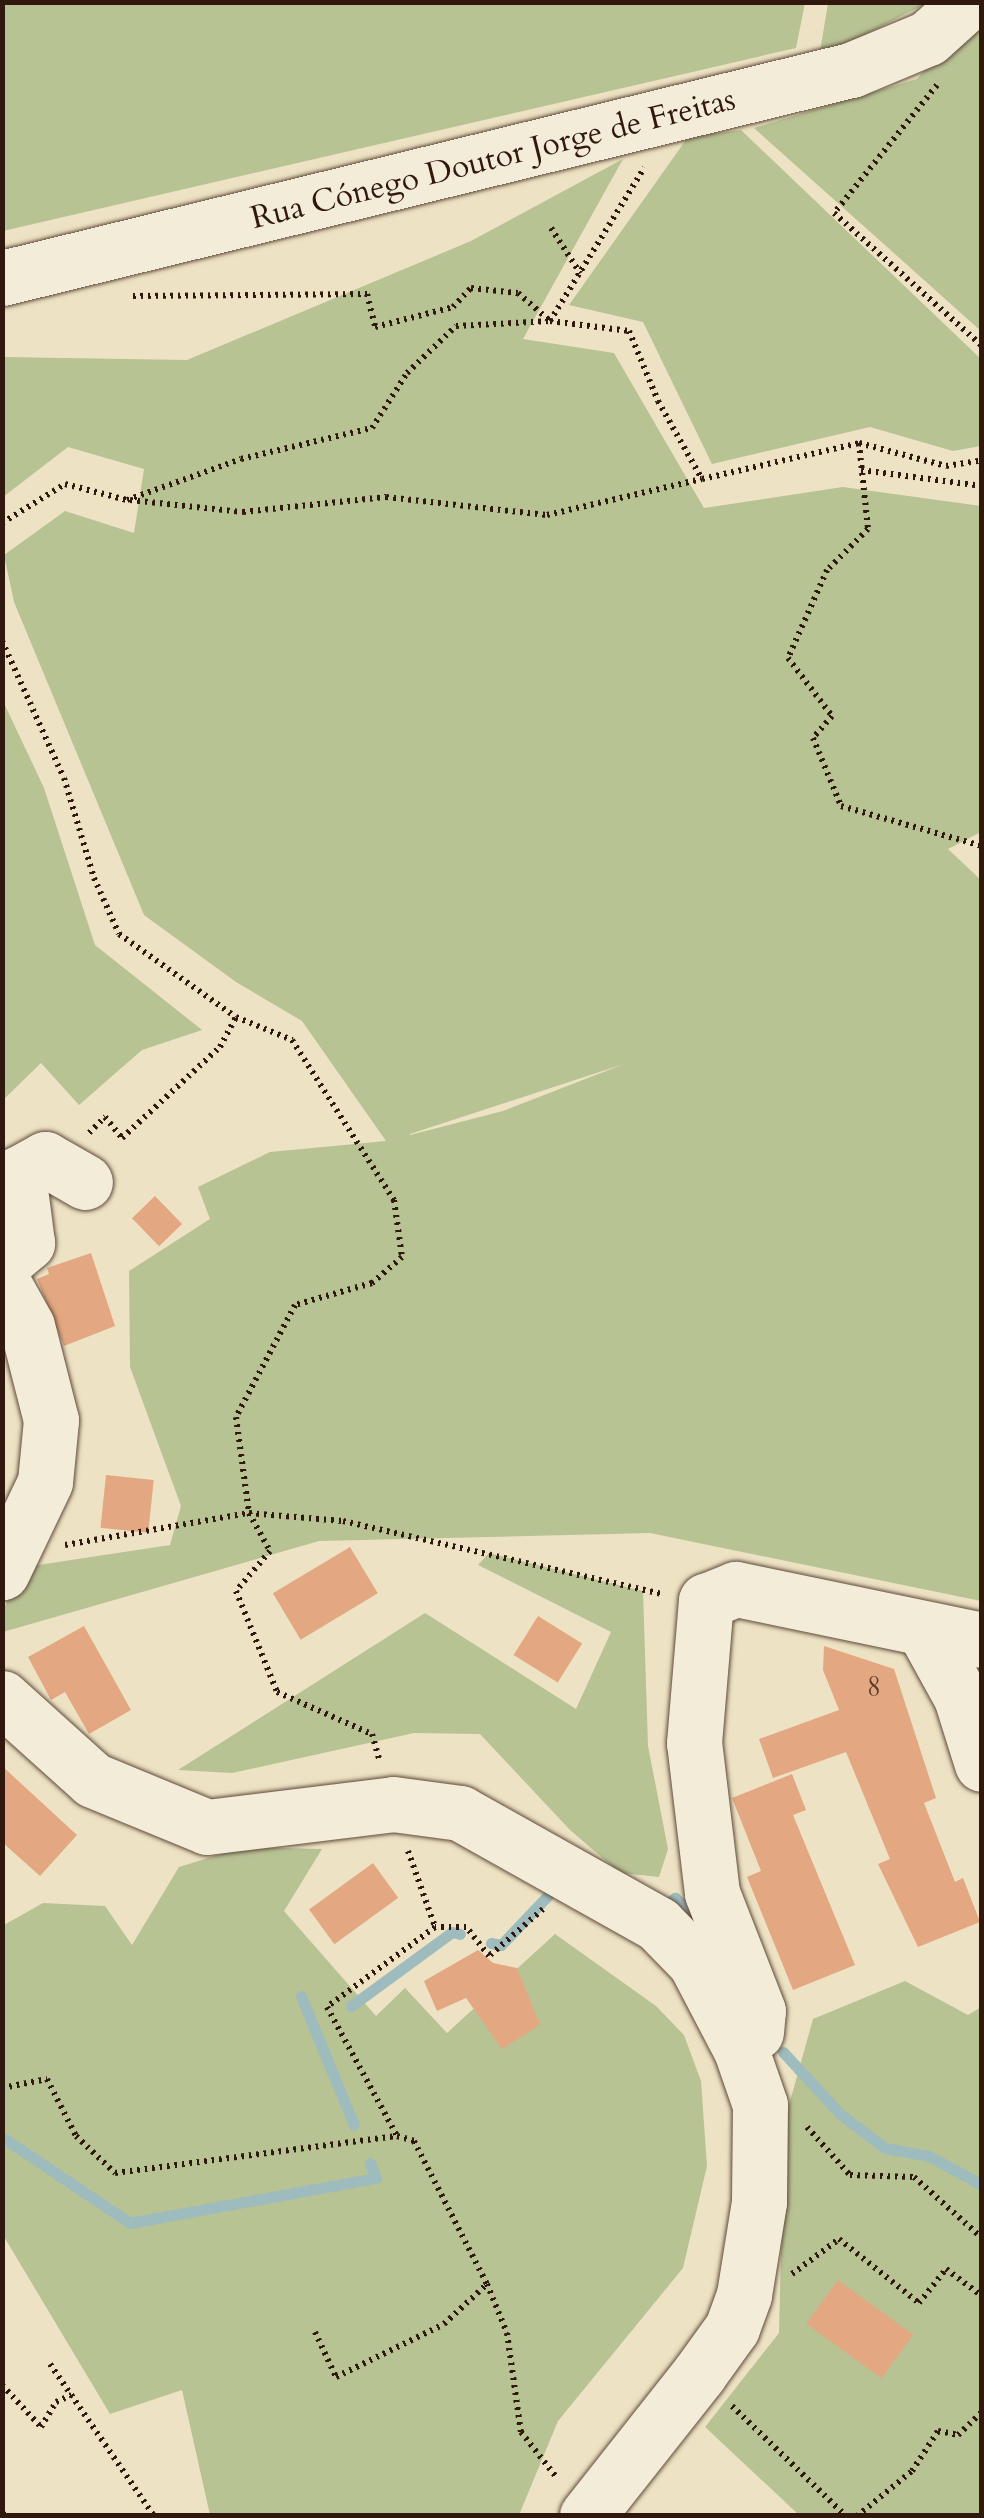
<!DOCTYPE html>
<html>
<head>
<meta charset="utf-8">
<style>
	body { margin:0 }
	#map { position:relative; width:984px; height:2518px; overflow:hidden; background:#ede2c3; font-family:Cardo,serif }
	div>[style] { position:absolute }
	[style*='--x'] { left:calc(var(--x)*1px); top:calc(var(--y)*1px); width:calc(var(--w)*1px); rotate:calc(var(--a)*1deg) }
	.green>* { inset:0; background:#b8c394 }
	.stream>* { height:11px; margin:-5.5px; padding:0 5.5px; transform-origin:5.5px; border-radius:5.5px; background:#9ebbbe }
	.building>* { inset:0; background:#e3a881; transform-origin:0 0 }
	.path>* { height:6px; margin-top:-3px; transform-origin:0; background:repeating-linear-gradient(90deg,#30180e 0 2.5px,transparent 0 7.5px) }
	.roads { filter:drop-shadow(0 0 2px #5f4a3b) drop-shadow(0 0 2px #5f4a3b) }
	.minor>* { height:55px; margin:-27.5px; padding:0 27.5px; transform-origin:27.5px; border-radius:27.5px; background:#f3ecd8 }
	span { translate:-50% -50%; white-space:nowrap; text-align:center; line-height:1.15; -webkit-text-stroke:8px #f3ecd8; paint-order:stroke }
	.number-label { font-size:28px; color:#5d3c2b }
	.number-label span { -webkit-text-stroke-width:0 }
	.street-label { font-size:32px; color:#30180e }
	.frame { position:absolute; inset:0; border:5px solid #30180e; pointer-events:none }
</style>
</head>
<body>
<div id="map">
	<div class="green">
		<div style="clip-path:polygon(2px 3px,3px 2px,805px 3px,796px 48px,3px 231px)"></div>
		<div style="clip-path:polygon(828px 3px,927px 3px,819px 58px)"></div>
		<div style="clip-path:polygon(981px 4px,981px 331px,754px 128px,917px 79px)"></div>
		<div style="clip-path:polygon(741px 130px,981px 359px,981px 446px,953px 451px,870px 427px,712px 464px,643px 322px,569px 305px,688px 137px)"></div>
		<div style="clip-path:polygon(evenodd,623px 159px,523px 339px,614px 353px,704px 508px,843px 487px,981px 506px,981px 832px,948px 849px,982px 881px,981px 1601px,650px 1533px,319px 1541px,3px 1632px,3px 1610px,25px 1567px,170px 1545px,181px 1506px,130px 1367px,129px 1271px,210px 1219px,198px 1187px,270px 1152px,386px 1141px,302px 1021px,236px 982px,144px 915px,14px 602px,4px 555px,65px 511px,134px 533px,144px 469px,68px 447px,3px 497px,3px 357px,187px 360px,471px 241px,623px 159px,624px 1064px,503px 1111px,410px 1135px,410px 1134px,624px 1064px)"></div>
		<div style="clip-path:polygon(3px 701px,44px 788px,95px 945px,202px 1030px,142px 1050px,79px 1105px,41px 1063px,3px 1100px)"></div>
		<div style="clip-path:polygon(489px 1553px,643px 1591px,648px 1746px,668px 1849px,659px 1877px,620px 1873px,570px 1830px,480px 1734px,414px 1733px,232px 1773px,178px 1770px,425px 1613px,576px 1709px,611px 1632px,478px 1565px)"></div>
		<div style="clip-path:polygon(244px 1847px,322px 1849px,284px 1911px,376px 2016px,405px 1988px,447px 2033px,555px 1934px,656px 2006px,684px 2035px,701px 2081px,707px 2166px,683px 2268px,558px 2421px,519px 2515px,210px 2515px,182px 2390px,110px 2414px,3px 2235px,2px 1926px,43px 1903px,105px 1906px,132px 1945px,179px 1867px)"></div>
		<div style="clip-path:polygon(905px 1981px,968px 2015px,981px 2007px,981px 2515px,799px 2515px,705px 2427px,779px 2333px,784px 2123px,813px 2019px)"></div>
	</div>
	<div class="stream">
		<div style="--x:668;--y:1903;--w:9;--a:-36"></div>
		<div style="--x:675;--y:1898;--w:32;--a:41"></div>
		<div style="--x:491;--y:1943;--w:10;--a:11"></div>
		<div style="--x:501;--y:1945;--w:74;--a:-46.6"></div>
		<div style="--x:301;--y:1996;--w:139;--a:67.7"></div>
		<div style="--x:351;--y:2006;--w:125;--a:-36.2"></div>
		<div style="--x:452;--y:1932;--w:8;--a:14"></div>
		<div style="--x:783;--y:2052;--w:84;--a:47.4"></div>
		<div style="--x:840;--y:2114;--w:56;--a:37.1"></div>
		<div style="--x:885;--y:2148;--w:45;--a:10.3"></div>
		<div style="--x:929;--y:2156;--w:60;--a:28.7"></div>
		<div style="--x:2;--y:2137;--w:154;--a:33.9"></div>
		<div style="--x:130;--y:2223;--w:250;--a:-10.4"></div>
		<div style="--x:376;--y:2178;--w:16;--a:-112"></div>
	</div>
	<div class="building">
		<div style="left:155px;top:1196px;width:39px;height:32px;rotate:46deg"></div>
		<div style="clip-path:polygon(91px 1253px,115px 1326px,64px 1346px,37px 1279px,49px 1274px,47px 1268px)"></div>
		<div style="left:106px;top:1475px;width:48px;height:53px;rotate:6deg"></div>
		<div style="left:350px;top:1547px;width:54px;height:90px;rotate:59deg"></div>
		<div style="left:538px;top:1616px;width:52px;height:46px;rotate:32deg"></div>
		<div style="clip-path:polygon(84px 1626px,131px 1710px,89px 1734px,65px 1692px,51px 1700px,28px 1657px)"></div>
		<div style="clip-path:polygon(824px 1646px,894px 1669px,936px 1798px,924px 1803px,955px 1882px,963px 1878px,980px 1922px,918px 1947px,878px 1864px,890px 1859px,846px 1752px,773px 1778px,759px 1739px,839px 1710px,823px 1670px)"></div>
		<div style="clip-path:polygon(2px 1766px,77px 1835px,40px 1876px,2px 1842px)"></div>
		<div style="clip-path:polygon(792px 1774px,806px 1810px,793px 1815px,855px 1965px,793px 1990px,747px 1877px,761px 1871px,732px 1798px)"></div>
		<div style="left:373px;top:1863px;width:43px;height:79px;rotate:54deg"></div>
		<div style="clip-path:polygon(478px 1950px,493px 1963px,517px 1968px,540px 2025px,502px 2049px,466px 1998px,437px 2011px,424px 1981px)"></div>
		<div style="left:838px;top:2280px;width:93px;height:54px;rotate:36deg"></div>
	</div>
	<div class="path">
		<div style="--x:937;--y:85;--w:164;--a:128.8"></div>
		<div style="--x:834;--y:213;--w:199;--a:41.9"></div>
		<div style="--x:551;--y:228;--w:54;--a:57.2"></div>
		<div style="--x:133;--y:296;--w:234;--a:-0.5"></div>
		<div style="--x:367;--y:294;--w:34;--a:76"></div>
		<div style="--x:375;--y:327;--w:81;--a:-14.4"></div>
		<div style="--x:453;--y:307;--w:26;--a:-47"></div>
		<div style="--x:471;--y:288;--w:47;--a:6.1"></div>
		<div style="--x:518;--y:293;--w:41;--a:41.1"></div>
		<div style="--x:550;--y:321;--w:180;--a:-58.4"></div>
		<div style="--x:859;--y:443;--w:86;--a:84"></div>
		<div style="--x:868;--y:529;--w:58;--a:135"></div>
		<div style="--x:827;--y:570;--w:96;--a:113.9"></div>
		<div style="--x:788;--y:658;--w:73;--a:52.8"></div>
		<div style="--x:832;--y:716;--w:29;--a:131"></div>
		<div style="--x:813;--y:738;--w:74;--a:67.6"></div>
		<div style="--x:841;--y:806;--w:147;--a:15.8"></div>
		<div style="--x:861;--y:470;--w:122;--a:7.5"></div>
		<div style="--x:130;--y:500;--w:114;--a:6.1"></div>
		<div style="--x:243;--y:512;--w:144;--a:-6"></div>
		<div style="--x:386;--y:497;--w:162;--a:6.4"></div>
		<div style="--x:547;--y:515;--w:159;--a:-13.1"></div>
		<div style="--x:2;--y:523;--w:74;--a:-31.8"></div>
		<div style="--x:65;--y:484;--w:64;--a:14.5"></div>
		<div style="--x:127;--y:500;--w:121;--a:-19.8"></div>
		<div style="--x:241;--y:459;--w:135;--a:-13.3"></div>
		<div style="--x:372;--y:428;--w:65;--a:-57.5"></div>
		<div style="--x:407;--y:373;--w:68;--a:-43.8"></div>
		<div style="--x:456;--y:326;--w:94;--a:-3"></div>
		<div style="--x:550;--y:321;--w:80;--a:7.2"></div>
		<div style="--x:629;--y:331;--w:76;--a:67.5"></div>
		<div style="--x:658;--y:401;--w:90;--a:60.6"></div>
		<div style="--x:702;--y:479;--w:161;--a:-12.9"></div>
		<div style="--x:859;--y:443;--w:90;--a:14.8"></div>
		<div style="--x:946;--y:466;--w:36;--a:-9"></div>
		<div style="--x:2;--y:641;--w:150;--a:65.7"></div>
		<div style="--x:64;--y:778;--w:104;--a:73.3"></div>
		<div style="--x:94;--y:878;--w:61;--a:65.9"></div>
		<div style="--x:119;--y:934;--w:143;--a:35.4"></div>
		<div style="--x:236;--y:1017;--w:61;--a:22.3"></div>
		<div style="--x:292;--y:1040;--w:190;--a:57.5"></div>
		<div style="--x:394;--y:1200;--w:58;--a:82"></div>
		<div style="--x:402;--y:1257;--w:40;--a:139"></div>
		<div style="--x:372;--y:1283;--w:80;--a:164.1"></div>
		<div style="--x:295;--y:1305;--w:127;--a:117.8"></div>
		<div style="--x:236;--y:1417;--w:97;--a:82.3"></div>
		<div style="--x:249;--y:1513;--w:43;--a:61.1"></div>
		<div style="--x:270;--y:1551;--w:52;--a:130.4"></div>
		<div style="--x:236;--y:1591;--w:109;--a:67.9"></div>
		<div style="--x:277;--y:1692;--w:104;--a:23.9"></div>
		<div style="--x:372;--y:1734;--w:29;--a:74"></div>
		<div style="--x:89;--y:1133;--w:23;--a:-45"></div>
		<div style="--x:105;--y:1117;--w:27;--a:51"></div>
		<div style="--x:122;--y:1138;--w:134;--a:-42.9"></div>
		<div style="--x:220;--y:1047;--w:34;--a:-62"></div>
		<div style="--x:65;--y:1545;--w:187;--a:-9.9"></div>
		<div style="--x:249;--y:1513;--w:94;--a:4.9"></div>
		<div style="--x:343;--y:1521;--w:326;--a:12.9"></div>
		<div style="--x:408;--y:1851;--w:81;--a:70.4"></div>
		<div style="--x:543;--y:1909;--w:72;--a:139"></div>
		<div style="--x:489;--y:1956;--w:37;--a:-128"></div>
		<div style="--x:466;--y:1927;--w:31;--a:180"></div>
		<div style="--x:435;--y:1927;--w:134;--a:143.5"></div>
		<div style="--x:327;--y:2007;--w:147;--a:61.5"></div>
		<div style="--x:397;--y:2136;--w:18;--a:16"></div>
		<div style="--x:414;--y:2141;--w:161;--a:63"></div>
		<div style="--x:487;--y:2284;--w:53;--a:67.8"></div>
		<div style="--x:507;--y:2333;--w:100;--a:82"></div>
		<div style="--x:521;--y:2432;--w:58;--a:52"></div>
		<div style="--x:2;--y:2088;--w:46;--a:-11.3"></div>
		<div style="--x:47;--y:2079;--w:64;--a:63"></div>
		<div style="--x:76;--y:2136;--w:54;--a:43.5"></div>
		<div style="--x:115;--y:2173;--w:284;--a:-7.5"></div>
		<div style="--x:807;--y:2127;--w:64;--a:48.1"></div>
		<div style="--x:850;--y:2175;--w:64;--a:1.8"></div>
		<div style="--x:914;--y:2177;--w:91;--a:41.9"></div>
		<div style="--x:792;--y:2274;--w:59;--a:-36.7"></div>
		<div style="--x:839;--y:2239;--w:102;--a:38.7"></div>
		<div style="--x:919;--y:2303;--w:43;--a:-51.5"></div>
		<div style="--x:946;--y:2269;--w:45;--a:36.9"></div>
		<div style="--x:315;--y:2332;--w:50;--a:65"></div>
		<div style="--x:336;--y:2377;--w:120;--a:-26.1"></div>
		<div style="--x:444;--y:2324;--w:59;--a:-42.9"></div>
		<div style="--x:50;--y:2364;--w:184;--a:55.6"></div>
		<div style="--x:2;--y:2385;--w:57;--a:47.1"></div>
		<div style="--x:41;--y:2427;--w:29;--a:-59"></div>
		<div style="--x:56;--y:2402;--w:17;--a:-24"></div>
		<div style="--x:732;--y:2406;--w:158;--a:44"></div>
		<div style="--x:2;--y:2513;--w:5;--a:37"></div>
		<div style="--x:857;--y:2516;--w:71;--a:-39.3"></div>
		<div style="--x:912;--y:2471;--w:48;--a:-57"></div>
		<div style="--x:938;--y:2431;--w:20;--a:11"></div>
		<div style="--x:958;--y:2435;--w:33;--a:-44"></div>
	</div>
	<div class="roads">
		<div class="minor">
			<div style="--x:2;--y:278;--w:874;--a:-13.77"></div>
			<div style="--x:851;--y:70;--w:83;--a:-22.6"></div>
			<div style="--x:928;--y:38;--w:54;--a:-42"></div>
			<div style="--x:2;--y:1264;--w:33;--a:-40"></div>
			<div style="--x:27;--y:1243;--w:70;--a:-97.4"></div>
			<div style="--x:18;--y:1174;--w:31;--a:-29"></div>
			<div style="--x:45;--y:1159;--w:46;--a:29.9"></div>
			<div style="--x:2;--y:1281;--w:51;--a:60.9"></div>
			<div style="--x:27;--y:1326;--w:97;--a:75.7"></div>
			<div style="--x:51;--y:1420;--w:62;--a:95.5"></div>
			<div style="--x:45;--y:1482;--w:100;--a:115.5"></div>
			<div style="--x:924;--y:1630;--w:77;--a:61.1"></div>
			<div style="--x:961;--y:1697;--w:70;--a:72.6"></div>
			<div style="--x:2;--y:1698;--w:122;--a:42"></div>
			<div style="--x:93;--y:1780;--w:123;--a:22.4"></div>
			<div style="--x:207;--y:1827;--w:187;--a:-7"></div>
			<div style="--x:393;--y:1804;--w:68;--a:7.7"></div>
			<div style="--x:460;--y:1813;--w:227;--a:29.3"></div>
			<div style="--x:658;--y:1924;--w:53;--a:45.8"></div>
			<div style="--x:695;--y:1962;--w:99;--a:62.4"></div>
			<div style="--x:741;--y:2050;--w:58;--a:70.9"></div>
			<div style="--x:760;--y:2105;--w:97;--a:90.6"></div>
			<div style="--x:759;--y:2202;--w:94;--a:99.2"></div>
			<div style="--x:744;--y:2295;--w:35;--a:110"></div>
			<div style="--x:732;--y:2328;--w:57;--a:125.7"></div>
			<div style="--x:699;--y:2374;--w:181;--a:128.3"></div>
			<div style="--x:756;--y:2032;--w:21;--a:-85"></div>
			<div style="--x:758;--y:2011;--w:127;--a:-111.3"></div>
			<div style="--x:712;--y:1893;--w:151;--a:-96.8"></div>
			<div style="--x:694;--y:1743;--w:143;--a:-85.2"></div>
			<div style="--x:706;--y:1601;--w:32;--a:-22"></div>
			<div style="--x:736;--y:1589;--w:251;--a:11.7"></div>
		</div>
	</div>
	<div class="number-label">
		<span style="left:874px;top:1687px">8</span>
	</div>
	<div class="street-label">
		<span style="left:493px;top:159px;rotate:-14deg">Rua Cónego Doutor Jorge de Freitas</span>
	</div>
	<div class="frame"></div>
</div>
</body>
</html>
